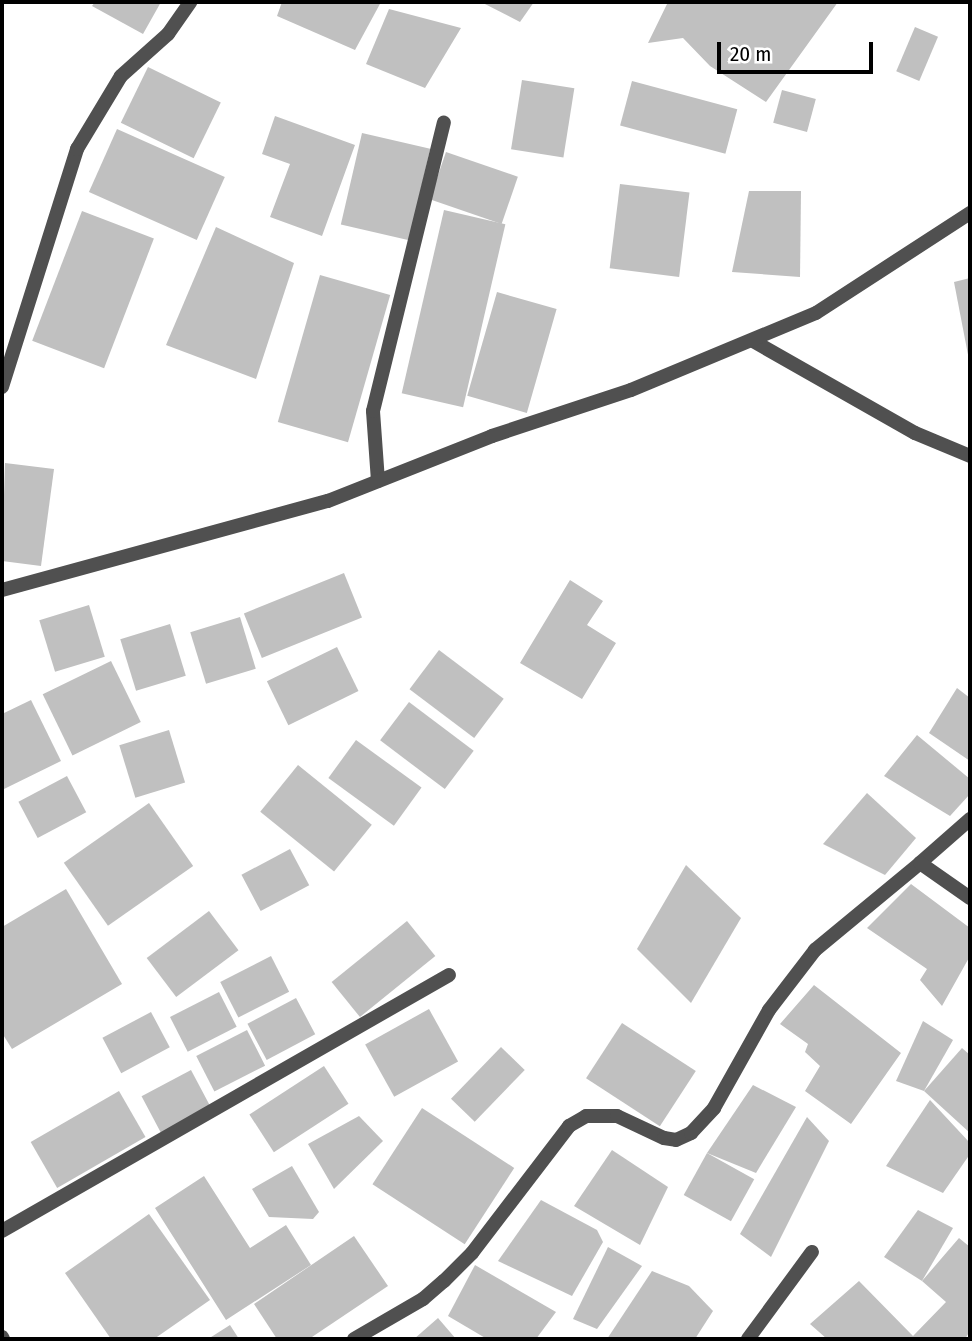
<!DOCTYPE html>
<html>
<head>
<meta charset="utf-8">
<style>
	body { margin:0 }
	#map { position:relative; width:972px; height:1341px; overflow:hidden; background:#fff; font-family:"Fira Sans Condensed",sans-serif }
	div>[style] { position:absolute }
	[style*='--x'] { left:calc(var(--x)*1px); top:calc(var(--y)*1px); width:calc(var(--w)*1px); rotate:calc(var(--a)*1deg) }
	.building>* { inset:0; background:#c0c0c0; transform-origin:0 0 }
	.minor>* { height:14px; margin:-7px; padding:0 7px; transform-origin:7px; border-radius:7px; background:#505050 }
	span { translate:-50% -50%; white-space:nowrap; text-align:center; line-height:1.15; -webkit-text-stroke:7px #fff; paint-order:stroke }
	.frame { position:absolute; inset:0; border:4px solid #000; pointer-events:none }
	.scale { position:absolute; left:717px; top:42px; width:156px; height:32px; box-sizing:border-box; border:4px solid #000; border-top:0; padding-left:9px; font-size:21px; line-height:24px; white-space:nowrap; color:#000; -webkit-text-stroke:5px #fff; paint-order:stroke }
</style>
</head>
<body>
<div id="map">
	<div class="building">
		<div style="clip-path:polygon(95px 2px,161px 2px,143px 34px,92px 6px)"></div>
		<div style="clip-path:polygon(282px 2px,381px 2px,355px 50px,277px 16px)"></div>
		<div style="clip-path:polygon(481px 2px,534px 2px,520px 22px)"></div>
		<div style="clip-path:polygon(668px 2px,838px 2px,766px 102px,710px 66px,683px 38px,648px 43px)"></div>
		<div style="clip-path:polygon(389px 9px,461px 28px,425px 88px,366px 64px)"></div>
		<div style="left:915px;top:27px;width:25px;height:48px;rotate:23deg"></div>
		<div style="left:148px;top:67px;width:81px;height:62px;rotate:26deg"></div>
		<div style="left:522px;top:80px;width:53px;height:70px;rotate:9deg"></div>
		<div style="left:632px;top:81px;width:109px;height:46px;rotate:15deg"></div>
		<div style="left:782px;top:90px;width:35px;height:34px;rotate:15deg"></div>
		<div style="clip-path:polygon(275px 116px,355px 145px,322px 236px,270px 217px,290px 164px,262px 154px)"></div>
		<div style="left:117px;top:129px;width:118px;height:69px;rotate:24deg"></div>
		<div style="left:362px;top:133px;width:70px;height:94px;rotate:13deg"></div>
		<div style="left:446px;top:152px;width:76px;height:50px;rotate:19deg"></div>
		<div style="left:620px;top:184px;width:70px;height:85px;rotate:7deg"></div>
		<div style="clip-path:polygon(749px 191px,801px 191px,800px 277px,732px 272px)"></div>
		<div style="left:444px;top:210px;width:63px;height:188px;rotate:13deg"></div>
		<div style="left:82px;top:211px;width:77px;height:139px;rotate:21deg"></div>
		<div style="clip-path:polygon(216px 227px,294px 263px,256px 379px,166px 345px)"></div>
		<div style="left:320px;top:275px;width:73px;height:153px;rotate:16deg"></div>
		<div style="clip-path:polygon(970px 278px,970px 360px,969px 360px,954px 282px)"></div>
		<div style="left:497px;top:292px;width:62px;height:108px;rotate:16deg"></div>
		<div style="clip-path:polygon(5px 463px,54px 469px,41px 566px,2px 561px)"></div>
		<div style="left:344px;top:573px;width:48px;height:108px;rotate:68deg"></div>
		<div style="clip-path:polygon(570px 580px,603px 601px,587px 625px,616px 643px,582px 699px,520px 663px)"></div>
		<div style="left:89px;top:605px;width:54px;height:52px;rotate:73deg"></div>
		<div style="left:240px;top:617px;width:54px;height:52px;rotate:73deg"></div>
		<div style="left:170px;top:624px;width:54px;height:52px;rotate:73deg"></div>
		<div style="left:337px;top:647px;width:49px;height:78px;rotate:64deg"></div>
		<div style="left:439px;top:650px;width:81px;height:49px;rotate:37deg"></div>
		<div style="left:111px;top:661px;width:68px;height:76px;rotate:64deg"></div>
		<div style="clip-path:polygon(957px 688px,970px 698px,970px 761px,929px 733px)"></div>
		<div style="clip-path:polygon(31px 700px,61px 761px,2px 790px,2px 714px)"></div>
		<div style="left:409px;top:702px;width:81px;height:48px;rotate:37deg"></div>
		<div style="left:169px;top:730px;width:55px;height:52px;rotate:73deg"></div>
		<div style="clip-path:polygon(917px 735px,970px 779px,970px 794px,950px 816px,884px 776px)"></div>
		<div style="left:356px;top:740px;width:81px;height:47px;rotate:36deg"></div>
		<div style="left:298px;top:765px;width:95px;height:60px;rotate:39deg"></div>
		<div style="left:67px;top:776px;width:41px;height:55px;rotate:62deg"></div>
		<div style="clip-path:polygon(867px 793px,916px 838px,885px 875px,823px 844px)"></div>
		<div style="left:149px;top:803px;width:77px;height:104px;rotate:55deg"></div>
		<div style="left:290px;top:849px;width:41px;height:55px;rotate:62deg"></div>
		<div style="clip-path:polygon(686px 865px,741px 918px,691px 1003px,637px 949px)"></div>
		<div style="clip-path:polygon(911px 884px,970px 928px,970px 956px,942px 1006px,920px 980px,927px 969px,867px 928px)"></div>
		<div style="clip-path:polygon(66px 889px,122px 984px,12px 1049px,2px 1033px,2px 927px)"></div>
		<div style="left:209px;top:911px;width:49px;height:78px;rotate:53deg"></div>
		<div style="left:407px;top:921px;width:45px;height:97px;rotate:51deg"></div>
		<div style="left:271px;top:956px;width:40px;height:57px;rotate:63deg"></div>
		<div style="clip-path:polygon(814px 985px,901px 1053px,851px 1124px,805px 1091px,820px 1066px,805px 1052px,808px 1044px,780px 1024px)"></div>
		<div style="left:219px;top:992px;width:39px;height:55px;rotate:63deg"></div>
		<div style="left:296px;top:998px;width:41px;height:55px;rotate:62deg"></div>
		<div style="left:429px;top:1009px;width:60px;height:73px;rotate:61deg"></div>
		<div style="left:151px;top:1012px;width:40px;height:55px;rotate:62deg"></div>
		<div style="clip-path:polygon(923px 1021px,953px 1040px,924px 1091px,896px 1081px)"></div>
		<div style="left:622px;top:1023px;width:88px;height:66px;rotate:33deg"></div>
		<div style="left:247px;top:1030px;width:40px;height:57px;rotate:63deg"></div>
		<div style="left:501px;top:1047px;width:33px;height:72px;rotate:44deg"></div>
		<div style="clip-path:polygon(962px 1048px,970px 1055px,970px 1133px,924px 1091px)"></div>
		<div style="left:324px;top:1066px;width:45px;height:89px;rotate:57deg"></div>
		<div style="left:191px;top:1070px;width:41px;height:56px;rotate:62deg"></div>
		<div style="clip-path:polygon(753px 1085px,796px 1107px,756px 1173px,707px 1153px)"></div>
		<div style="left:119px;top:1091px;width:53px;height:102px;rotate:60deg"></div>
		<div style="clip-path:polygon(930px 1100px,970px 1143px,970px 1154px,943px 1193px,886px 1166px)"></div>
		<div style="left:422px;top:1108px;width:110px;height:91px;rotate:33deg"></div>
		<div style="clip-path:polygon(359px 1116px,383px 1141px,334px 1189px,308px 1144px)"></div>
		<div style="clip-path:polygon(807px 1117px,829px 1141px,771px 1257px,740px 1234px)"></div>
		<div style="clip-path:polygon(612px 1150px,668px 1187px,640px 1245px,574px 1206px)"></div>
		<div style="left:707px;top:1153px;width:54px;height:48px;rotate:29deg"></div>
		<div style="clip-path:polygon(292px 1166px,319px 1212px,313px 1219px,269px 1217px,252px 1189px)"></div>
		<div style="clip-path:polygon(204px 1176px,250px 1248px,286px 1225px,311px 1265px,226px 1320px,155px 1208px)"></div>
		<div style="clip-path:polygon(541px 1200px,597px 1230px,603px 1242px,572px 1296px,498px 1261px)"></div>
		<div style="clip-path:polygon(918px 1210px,953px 1228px,922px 1281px,884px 1257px)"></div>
		<div style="clip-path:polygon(149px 1214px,210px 1300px,154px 1339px,111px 1339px,65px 1273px)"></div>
		<div style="clip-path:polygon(354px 1236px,388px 1286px,309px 1339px,277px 1339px,254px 1304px)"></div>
		<div style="clip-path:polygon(959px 1238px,970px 1247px,970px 1331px,965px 1339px,827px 1339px,810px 1324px,859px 1281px,913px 1336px,946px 1302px,922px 1281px)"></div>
		<div style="clip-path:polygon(608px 1247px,642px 1266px,597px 1329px,573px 1319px)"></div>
		<div style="clip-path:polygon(475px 1265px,556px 1312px,536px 1339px,487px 1339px,448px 1316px)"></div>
		<div style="clip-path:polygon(652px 1271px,689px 1286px,713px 1311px,695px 1339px,607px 1339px)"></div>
		<div style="clip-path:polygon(438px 1318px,456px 1339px,414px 1339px)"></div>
		<div style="clip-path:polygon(230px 1325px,239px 1339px,208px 1339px)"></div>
	</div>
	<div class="minor">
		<div style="--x:753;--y:341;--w:186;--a:29.6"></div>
		<div style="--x:915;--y:433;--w:60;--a:22.7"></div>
		<div style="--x:2;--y:387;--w:250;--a:-72.5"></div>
		<div style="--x:77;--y:149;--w:85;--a:-58.9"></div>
		<div style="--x:121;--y:76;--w:63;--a:-41.8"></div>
		<div style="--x:168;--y:34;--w:39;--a:-55"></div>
		<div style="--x:378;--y:481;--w:70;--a:-94.1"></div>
		<div style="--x:373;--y:411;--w:297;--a:-76.2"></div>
		<div style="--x:2;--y:590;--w:338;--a:-15.3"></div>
		<div style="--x:328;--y:501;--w:176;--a:-21.6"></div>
		<div style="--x:492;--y:436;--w:146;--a:-18.3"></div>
		<div style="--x:631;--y:390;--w:200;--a:-22.6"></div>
		<div style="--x:816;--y:313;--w:184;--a:-33"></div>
		<div style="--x:920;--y:863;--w:67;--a:-41.3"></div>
		<div style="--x:2;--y:1231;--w:515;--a:-29.8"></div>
		<div style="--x:2;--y:1337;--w:2;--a:63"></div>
		<div style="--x:354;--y:1339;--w:80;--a:-30.1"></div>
		<div style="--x:423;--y:1299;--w:28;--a:-41"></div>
		<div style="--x:444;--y:1281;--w:40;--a:-45"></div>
		<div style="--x:472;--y:1253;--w:160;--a:-52.6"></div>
		<div style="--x:569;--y:1126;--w:20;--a:-30"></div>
		<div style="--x:586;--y:1116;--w:31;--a:0"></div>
		<div style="--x:617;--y:1116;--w:52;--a:25.1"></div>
		<div style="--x:664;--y:1138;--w:12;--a:9"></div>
		<div style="--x:676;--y:1140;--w:17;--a:-25"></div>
		<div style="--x:691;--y:1133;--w:34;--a:-47"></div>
		<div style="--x:714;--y:1108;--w:112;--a:-60.7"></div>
		<div style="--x:769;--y:1010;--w:76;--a:-52.5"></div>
		<div style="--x:815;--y:950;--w:136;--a:-39.6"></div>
		<div style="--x:920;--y:863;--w:61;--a:35"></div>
		<div style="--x:748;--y:1339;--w:108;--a:-53.7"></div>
	</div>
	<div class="frame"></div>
	<div class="scale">20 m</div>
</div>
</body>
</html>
